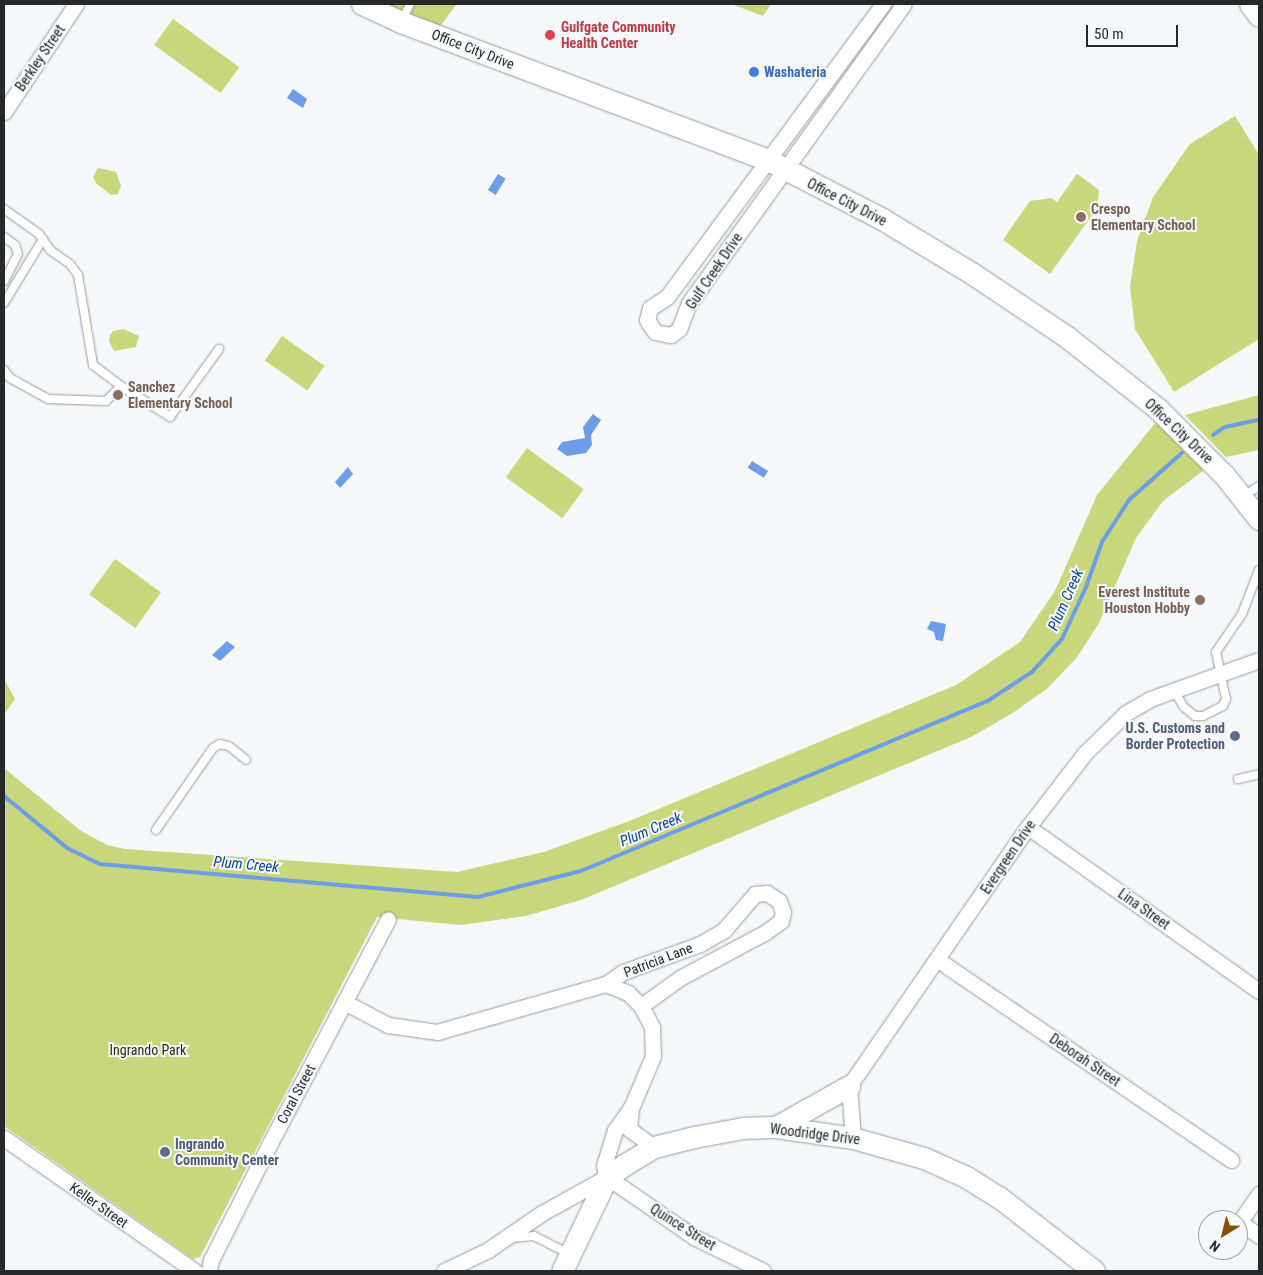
<!DOCTYPE html>
<html>
<head>
<meta charset="utf-8">
<style>
	body { margin:0 }
	#map { position:relative; width:1263px; height:1275px; overflow:hidden; background:#f5f7fa; font-family:"Roboto Condensed",sans-serif }
	div>[style] { position:absolute }
	[style*='--x'] { left:calc(var(--x)*1px); top:calc(var(--y)*1px); width:calc(var(--w)*1px); rotate:calc(var(--a)*1deg) }
	.green>* { inset:0; background:#c8d67c; transform-origin:0 0 }
	.water>* { inset:0; background:#6e9de8; transform-origin:0 0 }
	.stream>* { height:4px; margin:-2px; padding:0 2px; transform-origin:2px; border-radius:2px; background:#6e9de8 }
	.roads { filter:drop-shadow(0 0 1px #999a9c) drop-shadow(0 0 1px #999a9c) }
	.lane>* { height:8px; margin:-4px; padding:0 4px; transform-origin:4px; border-radius:4px; background:#fff }
	.street>* { height:15px; margin:-7.5px; padding:0 7.5px; transform-origin:7.5px; border-radius:7.5px; background:#fff }
	.secondary>* { height:21px; margin:-10.5px; padding:0 10.5px; transform-origin:10.5px; border-radius:10.5px; background:#fff }
	.dots>* { width:14px; height:14px; translate:-50% -50%; box-sizing:border-box; border:2px solid #f5f7fa; border-radius:50% }
	span { translate:-50% -50%; white-space:nowrap; text-align:center; line-height:1.15; -webkit-text-stroke:4px #f5f7fa; paint-order:stroke }
	.health-label { font-size:14px; color:#be3a42; font-weight:700 }
	.left { translate:0 -50%; text-align:left }
	.street-label { font-size:14px; color:#272829 }
	.shop-label { font-size:14px; color:#366cbe; font-weight:700 }
	.education-label { font-size:14px; color:#785e54; font-weight:700 }
	.right { translate:-100% -50%; text-align:right }
	.service-label { font-size:14px; color:#4e5e75; font-weight:700 }
	.park-label { font-size:14px; color:#282d03 }
	.water-label { font-size:15px; color:#08439a; font-style:italic }
	.frame { position:absolute; inset:0; border:5px solid #272829; pointer-events:none }
	.north { position:absolute; left:1198px; top:1210px; width:50px; height:50px; box-sizing:border-box; background:#f5f7fa; border:1px solid #a3a4a6; border-radius:50%; rotate:216deg; font-size:14px; font-weight:700; line-height:20px; text-align:center; color:#272829 }
	.north::after { content:''; display:block; margin:auto; width:18px; height:22px; background:#885002; clip-path:polygon(50% 0,100% 100%,50% 72%,0 100%) }
	.scale { position:absolute; left:1086px; top:25px; width:92px; height:22px; box-sizing:border-box; border:2px solid #272829; border-top:0; padding-left:6px; font-size:15px; line-height:18px; white-space:nowrap; color:#272829; -webkit-text-stroke:4px #f5f7fa; paint-order:stroke }
</style>
</head>
<body>
<div id="map">
	<div class="green">
		<div style="clip-path:polygon(386px 4px,457px 4px,440px 26px)"></div>
		<div style="clip-path:polygon(731px 4px,771px 4px,763px 16px)"></div>
		<div style="left:173px;top:19px;width:82px;height:32px;rotate:36deg"></div>
		<div style="clip-path:polygon(1235px 116px,1259px 155px,1259px 339px,1174px 392px,1135px 329px,1130px 287px,1137px 241px,1153px 197px,1190px 144px)"></div>
		<div style="clip-path:polygon(98px 168px,116px 172px,121px 186px,118px 194px,111px 195px,96px 183px,93px 177px)"></div>
		<div style="clip-path:polygon(1077px 174px,1099px 190px,1097px 208px,1050px 274px,1003px 240px,1030px 201px,1051px 198px,1057px 202px)"></div>
		<div style="clip-path:polygon(124px 329px,139px 336px,136px 347px,114px 351px,109px 341px,110px 335px,113px 331px)"></div>
		<div style="left:282px;top:336px;width:52px;height:30px;rotate:35deg"></div>
		<div style="clip-path:polygon(1259px 395px,1259px 450px,1226px 457px,1185px 415px)"></div>
		<div style="clip-path:polygon(1156px 422px,1204px 470px,1163px 501px,1136px 538px,1099px 623px,1078px 656px,1047px 689px,1011px 714px,971px 737px,581px 900px,526px 916px,460px 925px,377px 917px,200px 1257px,193px 1259px,4px 1126px,4px 768px,81px 831px,107px 845px,125px 849px,457px 872px,544px 852px,632px 820px,956px 685px,1020px 642px,1055px 591px,1097px 495px)"></div>
		<div style="left:527px;top:448px;width:70px;height:36px;rotate:36deg"></div>
		<div style="left:115px;top:559px;width:57px;height:44px;rotate:36deg"></div>
		<div style="clip-path:polygon(4px 679px,15px 699px,4px 715px)"></div>
	</div>
	<div class="water">
		<div style="clip-path:polygon(293px 89px,307px 99px,303px 108px,287px 98px)"></div>
		<div style="left:498px;top:174px;width:9px;height:19px;rotate:32deg"></div>
		<div style="clip-path:polygon(593px 414px,601px 420px,591px 435px,592px 445px,586px 453px,567px 456px,557px 449px,562px 442px,585px 438px,583px 427px)"></div>
		<div style="left:752px;top:461px;width:19px;height:8px;rotate:32deg"></div>
		<div style="clip-path:polygon(348px 467px,353px 474px,340px 488px,335px 482px)"></div>
		<div style="clip-path:polygon(931px 621px,946px 624px,943px 641px,936px 640px,934px 632px,927px 629px)"></div>
		<div style="clip-path:polygon(227px 641px,235px 647px,220px 661px,212px 655px)"></div>
	</div>
	<div class="stream">
		<div style="--x:1213;--y:435;--w:14;--a:-34"></div>
		<div style="--x:1225;--y:427;--w:35;--a:-12"></div>
		<div style="--x:4;--y:796;--w:82;--a:39.5"></div>
		<div style="--x:67;--y:848;--w:37;--a:26"></div>
		<div style="--x:100;--y:864;--w:379;--a:5"></div>
		<div style="--x:478;--y:897;--w:106;--a:-14.2"></div>
		<div style="--x:581;--y:871;--w:442;--a:-22.7"></div>
		<div style="--x:989;--y:700;--w:51;--a:-33.1"></div>
		<div style="--x:1032;--y:672;--w:45;--a:-47.7"></div>
		<div style="--x:1062;--y:639;--w:57;--a:-65.2"></div>
		<div style="--x:1086;--y:587;--w:48;--a:-70.4"></div>
		<div style="--x:1102;--y:542;--w:50;--a:-57.3"></div>
		<div style="--x:1129;--y:500;--w:71;--a:-41.6"></div>
	</div>
	<div class="roads">
		<div class="lane">
			<div style="--x:402;--y:20;--w:18;--a:-63"></div>
			<div style="--x:4;--y:209;--w:43;--a:35.5"></div>
			<div style="--x:39;--y:234;--w:19;--a:55"></div>
			<div style="--x:50;--y:250;--w:24;--a:35"></div>
			<div style="--x:70;--y:264;--w:14;--a:54"></div>
			<div style="--x:78;--y:275;--w:91;--a:80.5"></div>
			<div style="--x:93;--y:365;--w:35;--a:37"></div>
			<div style="--x:4;--y:237;--w:14;--a:36"></div>
			<div style="--x:15;--y:245;--w:9;--a:72"></div>
			<div style="--x:18;--y:254;--w:30;--a:117"></div>
			<div style="--x:4;--y:303;--w:75;--a:-58.6"></div>
			<div style="--x:4;--y:370;--w:10;--a:53"></div>
			<div style="--x:10;--y:378;--w:43;--a:28.9"></div>
			<div style="--x:48;--y:399;--w:58;--a:2"></div>
			<div style="--x:106;--y:401;--w:21;--a:-45"></div>
			<div style="--x:121;--y:386;--w:58;--a:32.3"></div>
			<div style="--x:170;--y:417;--w:84;--a:-54.2"></div>
			<div style="--x:1244;--y:496;--w:18;--a:-34"></div>
			<div style="--x:1173;--y:689;--w:21;--a:59"></div>
			<div style="--x:1184;--y:707;--w:14;--a:39"></div>
			<div style="--x:1195;--y:716;--w:8;--a:0"></div>
			<div style="--x:1203;--y:716;--w:22;--a:-27"></div>
			<div style="--x:1223;--y:706;--w:8;--a:-67"></div>
			<div style="--x:1226;--y:699;--w:48;--a:-102"></div>
			<div style="--x:1216;--y:652;--w:46;--a:-55.6"></div>
			<div style="--x:1242;--y:614;--w:47;--a:-68.9"></div>
			<div style="--x:1238;--y:779;--w:22;--a:-13"></div>
			<div style="--x:156;--y:830;--w:100;--a:-55.2"></div>
			<div style="--x:213;--y:748;--w:8;--a:-30"></div>
			<div style="--x:220;--y:744;--w:9;--a:13"></div>
			<div style="--x:229;--y:746;--w:22;--a:39"></div>
			<div style="--x:512;--y:1238;--w:22;--a:-5"></div>
			<div style="--x:534;--y:1236;--w:39;--a:27"></div>
		</div>
		<div class="street">
			<div style="--x:883;--y:4;--w:364;--a:126.4"></div>
			<div style="--x:667;--y:297;--w:20;--a:147"></div>
			<div style="--x:650;--y:308;--w:12;--a:104"></div>
			<div style="--x:647;--y:320;--w:14;--a:56"></div>
			<div style="--x:655;--y:332;--w:16;--a:11"></div>
			<div style="--x:671;--y:335;--w:10;--a:-37"></div>
			<div style="--x:679;--y:329;--w:28;--a:-69"></div>
			<div style="--x:689;--y:303;--w:368;--a:-54.3"></div>
			<div style="--x:4;--y:112;--w:130;--a:-56.3"></div>
			<div style="--x:1028;--y:827;--w:283;--a:35.4"></div>
			<div style="--x:938;--y:960;--w:355;--a:34.3"></div>
			<div style="--x:606;--y:984;--w:24;--a:22"></div>
			<div style="--x:628;--y:993;--w:18;--a:45"></div>
			<div style="--x:641;--y:1006;--w:24;--a:62"></div>
			<div style="--x:652;--y:1027;--w:29;--a:88"></div>
			<div style="--x:653;--y:1056;--w:54;--a:112.8"></div>
			<div style="--x:632;--y:1106;--w:29;--a:125"></div>
			<div style="--x:615;--y:1130;--w:37;--a:107"></div>
			<div style="--x:604;--y:1165;--w:12;--a:76"></div>
			<div style="--x:344;--y:1002;--w:50;--a:27.6"></div>
			<div style="--x:388;--y:1025;--w:49;--a:8.1"></div>
			<div style="--x:437;--y:1032;--w:176;--a:-15.9"></div>
			<div style="--x:606;--y:984;--w:21;--a:-35"></div>
			<div style="--x:623;--y:972;--w:82;--a:-20"></div>
			<div style="--x:700;--y:944;--w:28;--a:-30"></div>
			<div style="--x:724;--y:930;--w:48;--a:-49.3"></div>
			<div style="--x:755;--y:894;--w:12;--a:-5"></div>
			<div style="--x:767;--y:893;--w:14;--a:34"></div>
			<div style="--x:779;--y:901;--w:12;--a:70"></div>
			<div style="--x:783;--y:912;--w:9;--a:103"></div>
			<div style="--x:781;--y:921;--w:19;--a:144"></div>
			<div style="--x:766;--y:932;--w:98;--a:151.9"></div>
			<div style="--x:680;--y:978;--w:48;--a:144.3"></div>
			<div style="--x:631;--y:1107;--w:22;--a:95"></div>
			<div style="--x:629;--y:1129;--w:31;--a:36"></div>
			<div style="--x:4;--y:1138;--w:233;--a:34.9"></div>
			<div style="--x:853;--y:1138;--w:52;--a:-94.4"></div>
			<div style="--x:849;--y:1086;--w:315;--a:-55.4"></div>
			<div style="--x:1028;--y:827;--w:93;--a:-52.4"></div>
			<div style="--x:1085;--y:753;--w:57;--a:-44.3"></div>
			<div style="--x:1126;--y:713;--w:28;--a:-30"></div>
			<div style="--x:1150;--y:699;--w:116;--a:-19.7"></div>
			<div style="--x:607;--y:1177;--w:106;--a:34.6"></div>
			<div style="--x:694;--y:1237;--w:77;--a:26.2"></div>
			<div style="--x:1240;--y:1222;--w:24;--a:36"></div>
			<div style="--x:1238;--y:1224;--w:37;--a:-55"></div>
			<div style="--x:209;--y:1271;--w:11;--a:-80"></div>
			<div style="--x:211;--y:1260;--w:129;--a:-63.2"></div>
			<div style="--x:269;--y:1145;--w:255;--a:-62.2"></div>
			<div style="--x:444;--y:1271;--w:49;--a:-25.5"></div>
			<div style="--x:488;--y:1250;--w:65;--a:-34.4"></div>
			<div style="--x:542;--y:1213;--w:74;--a:-29"></div>
		</div>
		<div class="secondary">
			<div style="--x:362;--y:4;--w:43;--a:24.8"></div>
			<div style="--x:401;--y:22;--w:390;--a:20.6"></div>
			<div style="--x:766;--y:159;--w:131;--a:27.3"></div>
			<div style="--x:882;--y:219;--w:106;--a:31.1"></div>
			<div style="--x:973;--y:274;--w:113;--a:33.8"></div>
			<div style="--x:1067;--y:337;--w:115;--a:38.3"></div>
			<div style="--x:1157;--y:408;--w:96;--a:45"></div>
			<div style="--x:1225;--y:476;--w:55;--a:51.7"></div>
			<div style="--x:1250;--y:4;--w:15;--a:53"></div>
			<div style="--x:776;--y:1127;--w:84;--a:-29.3"></div>
			<div style="--x:562;--y:1271;--w:104;--a:-64.4"></div>
			<div style="--x:607;--y:1177;--w:21;--a:-35"></div>
			<div style="--x:624;--y:1165;--w:35;--a:-31"></div>
			<div style="--x:654;--y:1147;--w:41;--a:-14"></div>
			<div style="--x:694;--y:1137;--w:50;--a:-10.4"></div>
			<div style="--x:743;--y:1128;--w:33;--a:-2"></div>
			<div style="--x:776;--y:1127;--w:78;--a:8.1"></div>
			<div style="--x:853;--y:1138;--w:74;--a:15.7"></div>
			<div style="--x:924;--y:1158;--w:46;--a:24.3"></div>
			<div style="--x:966;--y:1177;--w:40;--a:32"></div>
			<div style="--x:1000;--y:1198;--w:119;--a:37.8"></div>
		</div>
	</div>
	<div class="dots">
		<div style="left:550px;top:35px;background:#e0444e"></div>
		<div style="left:754px;top:72px;background:#3f7fe0"></div>
		<div style="left:1081px;top:217px;background:#8d6e63"></div>
		<div style="left:118px;top:395px;background:#8d6e63"></div>
		<div style="left:1200px;top:600px;background:#8d6e63"></div>
		<div style="left:1235px;top:736px;background:#5c6f8a"></div>
		<div style="left:165px;top:1152px;background:#5c6f8a"></div>
	</div>
	<div class="health-label">
		<span class="left" style="left:561px;top:35px">Gulfgate Community<br>Health Center</span>
	</div>
	<div class="street-label">
		<span style="left:473px;top:49px;rotate:21deg">Office City Drive</span>
		<span style="left:40px;top:58px;rotate:-56deg">Berkley Street</span>
		<span style="left:847px;top:202px;rotate:27deg">Office City Drive</span>
		<span style="left:714px;top:271px;rotate:-56deg">Gulf Creek Drive</span>
		<span style="left:1179px;top:431px;rotate:43deg">Office City Drive</span>
		<span style="left:1008px;top:857px;rotate:-56deg">Evergreen Drive</span>
		<span style="left:1144px;top:909px;rotate:35deg">Lina Street</span>
		<span style="left:658px;top:960px;rotate:-21deg">Patricia Lane</span>
		<span style="left:1085px;top:1060px;rotate:34deg">Deborah Street</span>
		<span style="left:296px;top:1094px;rotate:-62deg">Coral Street</span>
		<span style="left:815px;top:1134px;rotate:7deg">Woodridge Drive</span>
		<span style="left:99px;top:1205px;rotate:35deg">Keller Street</span>
		<span style="left:683px;top:1227px;rotate:32deg">Quince Street</span>
	</div>
	<div class="shop-label">
		<span class="left" style="left:764px;top:72px">Washateria</span>
	</div>
	<div class="education-label">
		<span class="left" style="left:1091px;top:217px">Crespo<br>Elementary School</span>
		<span class="left" style="left:128px;top:395px">Sanchez<br>Elementary School</span>
		<span class="right" style="left:1190px;top:600px">Everest Institute<br>Houston Hobby</span>
	</div>
	<div class="service-label">
		<span class="right" style="left:1225px;top:736px">U.S. Customs and<br>Border Protection</span>
		<span class="left" style="left:175px;top:1152px">Ingrando<br>Community Center</span>
	</div>
	<div class="park-label">
		<span style="left:148px;top:1050px">Ingrando Park</span>
	</div>
	<div class="water-label">
		<span style="left:1066px;top:600px;rotate:-66deg">Plum Creek</span>
		<span style="left:651px;top:830px;rotate:-23deg">Plum Creek</span>
		<span style="left:246px;top:865px;rotate:5deg">Plum Creek</span>
	</div>
	<div class="frame"></div>
	<div class="north">N</div>
	<div class="scale">50 m</div>
</div>
</body>
</html>
